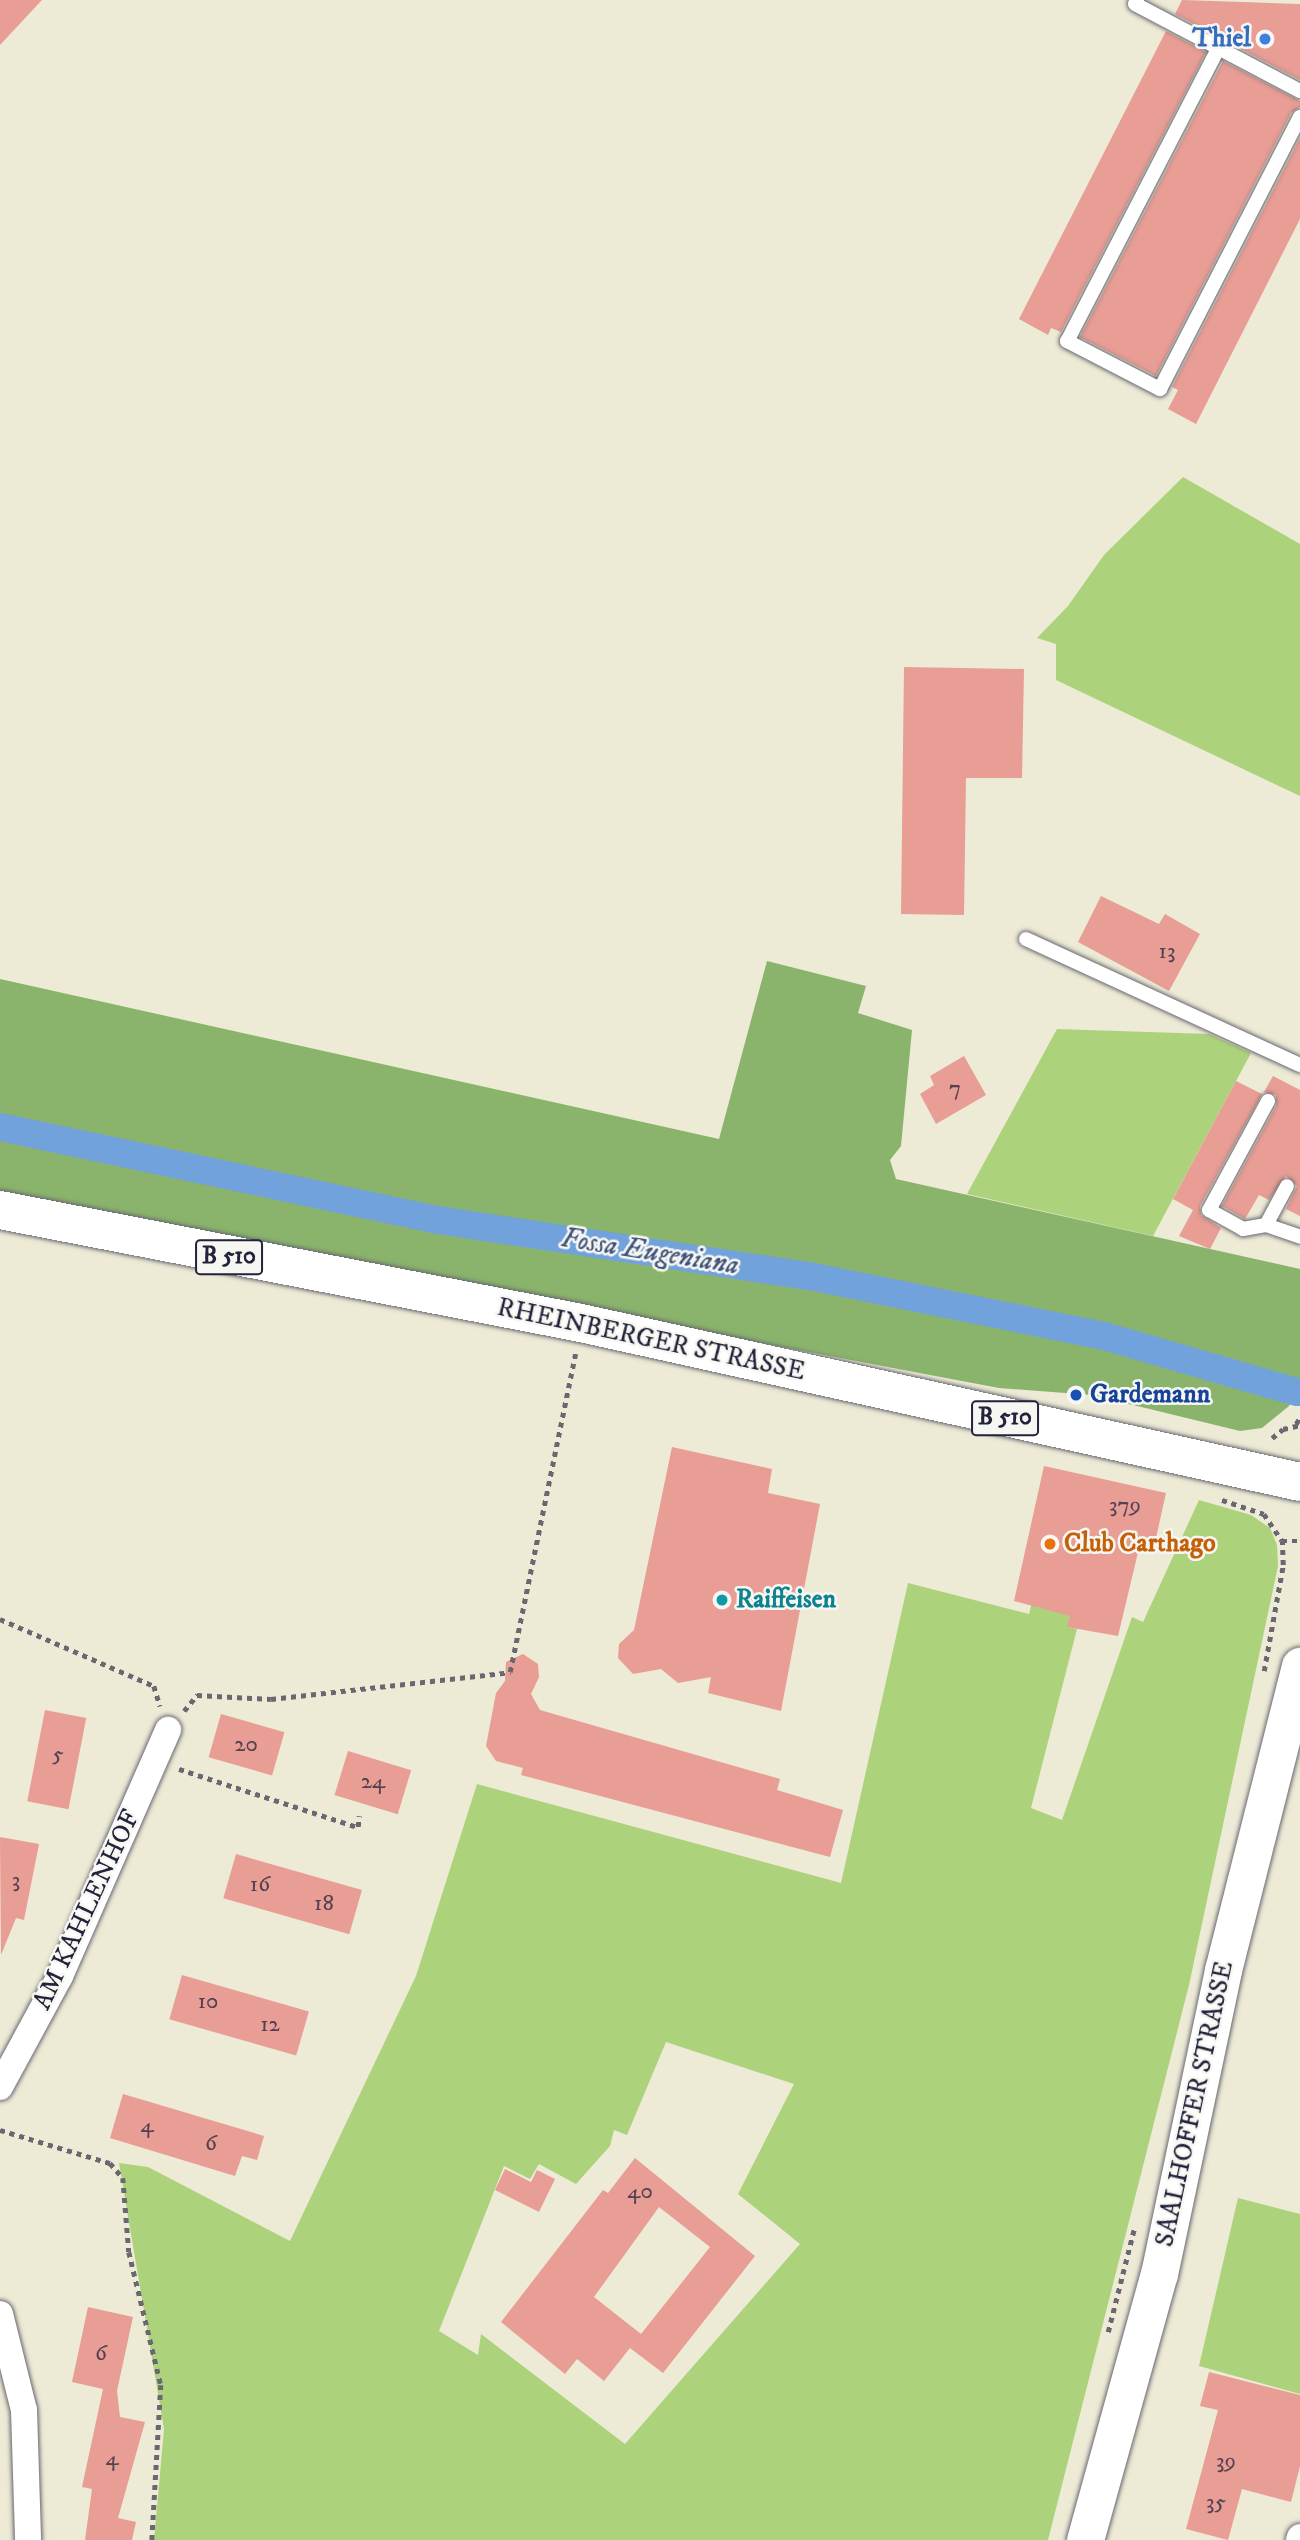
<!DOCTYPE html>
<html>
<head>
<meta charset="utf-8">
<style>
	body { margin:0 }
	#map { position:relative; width:1300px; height:2540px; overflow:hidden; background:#edead6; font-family:"IM FELL DW Pica",serif }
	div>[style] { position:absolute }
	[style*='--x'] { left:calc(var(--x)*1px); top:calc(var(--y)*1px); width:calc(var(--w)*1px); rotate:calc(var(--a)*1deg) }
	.green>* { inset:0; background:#add27c }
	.forest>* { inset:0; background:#8ab46c }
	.canal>* { height:28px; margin:-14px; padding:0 14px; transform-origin:14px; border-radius:14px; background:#72a2dc }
	.building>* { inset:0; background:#e89d95; transform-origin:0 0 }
	.path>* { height:4.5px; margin-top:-2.25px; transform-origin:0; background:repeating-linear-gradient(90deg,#696871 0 5px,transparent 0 10px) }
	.roads { filter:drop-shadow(0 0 2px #696871) drop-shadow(0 0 2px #696871) }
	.lane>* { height:14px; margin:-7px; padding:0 7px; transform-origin:7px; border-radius:7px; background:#fff }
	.street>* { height:26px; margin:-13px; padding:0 13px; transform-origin:13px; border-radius:13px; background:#fff }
	.secondary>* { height:37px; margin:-18.5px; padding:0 18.5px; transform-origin:18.5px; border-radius:18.5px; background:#fff }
	.primary>* { height:38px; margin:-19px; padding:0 19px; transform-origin:19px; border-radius:19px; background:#fff }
	.dots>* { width:19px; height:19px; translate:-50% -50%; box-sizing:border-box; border:4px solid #f6f6f2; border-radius:50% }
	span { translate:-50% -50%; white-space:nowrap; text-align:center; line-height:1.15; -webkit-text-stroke:5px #f6f6f2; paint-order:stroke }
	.number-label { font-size:23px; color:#544152 }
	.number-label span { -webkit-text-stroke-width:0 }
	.shield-label span { padding:2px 5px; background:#f6f6f2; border:2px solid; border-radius:5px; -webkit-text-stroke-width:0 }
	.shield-label { font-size:24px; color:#22223b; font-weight:700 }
	.shop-label { font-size:26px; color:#366cbe; font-weight:700 }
	.right { translate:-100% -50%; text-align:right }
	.street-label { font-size:26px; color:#22223b }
	.transit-label { font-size:26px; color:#164399; font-weight:700 }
	.left { translate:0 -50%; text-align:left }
	.food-label { font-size:26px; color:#c56008; font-weight:700 }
	.culture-label { font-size:26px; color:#0d838f; font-weight:700 }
	.water-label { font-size:28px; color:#42557b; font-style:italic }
</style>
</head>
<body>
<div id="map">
	<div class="green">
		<div style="clip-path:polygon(1183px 477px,1300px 544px,1300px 796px,1056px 680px,1056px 644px,1037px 638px,1068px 606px,1104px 555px)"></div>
		<div style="clip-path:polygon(1057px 1029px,1209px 1034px,1251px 1053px,1153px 1236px,967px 1194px)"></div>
		<div style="clip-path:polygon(evenodd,1199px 1500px,1251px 1515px,1270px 1528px,1277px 1545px,1278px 1566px,1189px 1985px,1048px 2540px,154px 2540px,164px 2429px,119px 2163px,148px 2167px,290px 2241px,416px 1976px,477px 1784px,841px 1883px,908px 1583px,1029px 1614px,1032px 1602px,1036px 1607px,1071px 1613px,1068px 1627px,1077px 1629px,1031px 1808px,1062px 1820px,1132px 1617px,1143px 1622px,1199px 1500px,666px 2042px,794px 2084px,738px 2194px,800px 2244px,625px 2444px,481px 2334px,478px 2355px,439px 2331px,504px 2166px,530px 2179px,539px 2164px,576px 2184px,610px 2146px,614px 2130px,627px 2135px,666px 2042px)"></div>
		<div style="clip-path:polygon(1238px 2198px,1300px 2214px,1300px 2394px,1199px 2366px)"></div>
	</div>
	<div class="forest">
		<div style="clip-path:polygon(767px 961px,866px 986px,858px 1013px,912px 1030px,901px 1146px,890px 1160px,896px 1179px,1300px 1269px,1300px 1388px,1289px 1406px,1262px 1428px,1240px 1431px,1092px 1395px,999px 1388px,0 1199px,0 979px,719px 1139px)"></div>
	</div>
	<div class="canal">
		<div style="--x:0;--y:1127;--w:448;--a:12"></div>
		<div style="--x:438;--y:1220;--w:375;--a:8.6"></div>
		<div style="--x:809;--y:1276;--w:301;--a:11.5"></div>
		<div style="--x:1104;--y:1336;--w:201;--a:16.2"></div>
	</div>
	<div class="building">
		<div style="clip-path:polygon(0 0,42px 0,0 45px)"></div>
		<div style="clip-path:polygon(1182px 0,1300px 4px,1300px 80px,1175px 14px)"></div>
		<div style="clip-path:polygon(1166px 31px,1206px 52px,1061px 332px,1051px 328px,1048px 335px,1019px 319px)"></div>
		<div style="clip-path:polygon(1223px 61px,1300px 101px,1300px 107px,1291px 113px,1156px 376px,1080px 337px)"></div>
		<div style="clip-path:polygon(1300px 138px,1300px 219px,1196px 424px,1168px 409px,1178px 390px,1172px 387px)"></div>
		<div style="clip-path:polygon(904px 667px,1024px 669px,1022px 778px,966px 778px,964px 915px,901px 914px)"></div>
		<div style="clip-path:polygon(1101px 896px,1159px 924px,1165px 914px,1200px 934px,1169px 991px,1078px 942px)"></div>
		<div style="clip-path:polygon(964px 1056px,986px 1095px,936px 1124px,920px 1094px,934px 1085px,930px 1076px)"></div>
		<div style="clip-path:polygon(1273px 1076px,1300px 1090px,1300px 1216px,1286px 1209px,1297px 1186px,1286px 1176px,1269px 1200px,1259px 1195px,1245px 1219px,1222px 1206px,1276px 1106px,1276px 1095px,1264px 1092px)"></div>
		<div style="clip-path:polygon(1236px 1081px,1262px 1094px,1200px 1206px,1201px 1215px,1221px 1228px,1210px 1249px,1179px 1236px,1193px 1210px,1173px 1199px)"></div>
		<div style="clip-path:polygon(672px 1447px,772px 1469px,768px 1493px,820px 1504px,781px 1711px,708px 1693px,711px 1677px,678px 1683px,661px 1669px,633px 1674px,618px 1658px,619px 1644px,634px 1630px)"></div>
		<div style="clip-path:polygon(1044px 1466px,1166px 1493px,1154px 1547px,1140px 1544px,1118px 1636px,1067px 1627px,1070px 1616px,1014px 1601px)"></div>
		<div style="clip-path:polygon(523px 1654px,538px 1664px,539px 1677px,531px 1694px,540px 1710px,780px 1779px,777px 1790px,843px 1810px,830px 1857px,521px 1775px,523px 1768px,496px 1761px,486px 1746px,496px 1693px,505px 1681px,506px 1662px)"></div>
		<div style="left:45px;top:1710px;width:42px;height:93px;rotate:11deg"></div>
		<div style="left:221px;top:1714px;width:66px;height:45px;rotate:16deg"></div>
		<div style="left:348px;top:1751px;width:66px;height:46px;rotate:17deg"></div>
		<div style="clip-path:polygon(0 1837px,39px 1844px,24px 1920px,16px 1918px,1px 1955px)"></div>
		<div style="left:236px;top:1854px;width:131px;height:46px;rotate:16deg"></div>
		<div style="left:182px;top:1975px;width:132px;height:46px;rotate:16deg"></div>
		<div style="clip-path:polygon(123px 2094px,264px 2136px,257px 2160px,242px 2156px,235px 2176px,110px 2138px)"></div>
		<div style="clip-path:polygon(evenodd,635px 2158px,755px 2256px,663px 2373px,630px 2348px,637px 2339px,604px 2381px,577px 2359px,565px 2374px,501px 2322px,603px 2190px,608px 2193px,635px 2158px,659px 2207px,710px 2247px,641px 2334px,594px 2297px,659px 2207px)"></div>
		<div style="clip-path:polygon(505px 2169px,531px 2182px,537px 2170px,555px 2179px,539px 2212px,495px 2190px)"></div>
		<div style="clip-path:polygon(88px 2307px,133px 2317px,117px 2391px,120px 2417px,145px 2422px,118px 2518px,136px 2522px,132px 2540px,85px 2540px,92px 2489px,82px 2487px,103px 2389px,72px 2382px)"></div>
		<div style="clip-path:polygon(1209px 2372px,1300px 2395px,1300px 2466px,1291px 2502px,1242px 2489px,1228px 2540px,1186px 2529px,1218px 2410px,1200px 2406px)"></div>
	</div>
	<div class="path">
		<div style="--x:1296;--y:1424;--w:8;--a:-60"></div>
		<div style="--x:1272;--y:1438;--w:14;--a:-39"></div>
		<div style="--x:1283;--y:1429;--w:17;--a:-13"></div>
		<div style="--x:1222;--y:1500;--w:44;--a:18.4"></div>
		<div style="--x:1264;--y:1514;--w:32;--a:56"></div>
		<div style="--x:1282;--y:1541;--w:18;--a:0"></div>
		<div style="--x:0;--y:1619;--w:168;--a:23.5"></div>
		<div style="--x:154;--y:1686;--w:21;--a:73"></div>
		<div style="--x:1264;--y:1671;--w:108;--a:-79.8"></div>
		<div style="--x:1283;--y:1565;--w:24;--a:-92"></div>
		<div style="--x:184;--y:1711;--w:21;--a:-51"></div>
		<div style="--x:197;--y:1695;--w:74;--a:3.1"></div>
		<div style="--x:271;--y:1699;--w:241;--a:-6.4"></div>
		<div style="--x:510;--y:1672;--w:325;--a:-78.4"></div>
		<div style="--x:179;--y:1769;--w:188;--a:18"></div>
		<div style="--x:358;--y:1827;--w:11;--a:-85"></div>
		<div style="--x:0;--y:2130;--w:115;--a:16.7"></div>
		<div style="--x:110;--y:2163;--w:20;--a:49"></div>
		<div style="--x:123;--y:2178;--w:74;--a:85.4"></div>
		<div style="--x:129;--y:2252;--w:137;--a:76.5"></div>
		<div style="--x:161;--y:2385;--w:155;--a:93.3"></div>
		<div style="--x:1108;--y:2332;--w:106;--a:-75.8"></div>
	</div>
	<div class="roads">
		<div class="lane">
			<div style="--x:1137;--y:0;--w:4;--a:117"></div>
			<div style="--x:1135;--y:4;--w:187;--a:27.8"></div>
			<div style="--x:1219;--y:47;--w:331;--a:117.3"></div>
			<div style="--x:1067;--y:341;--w:105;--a:27.3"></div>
			<div style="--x:1160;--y:389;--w:306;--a:-62.8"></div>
			<div style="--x:1026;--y:939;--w:302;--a:24.7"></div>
			<div style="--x:1268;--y:1101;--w:124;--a:118.4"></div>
			<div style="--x:1209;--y:1210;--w:39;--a:29"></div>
			<div style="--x:1243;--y:1229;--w:23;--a:-10"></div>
			<div style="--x:1266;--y:1225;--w:36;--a:19"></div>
			<div style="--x:1266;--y:1225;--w:44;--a:-61.7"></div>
		</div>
		<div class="street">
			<div style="--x:0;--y:2087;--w:126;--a:-61.6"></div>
			<div style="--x:60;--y:1976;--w:269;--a:-66.3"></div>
			<div style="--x:0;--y:2314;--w:99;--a:76"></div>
			<div style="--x:24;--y:2410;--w:130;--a:88.2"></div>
			<div style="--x:1299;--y:2540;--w:3;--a:-72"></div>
		</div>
		<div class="secondary">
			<div style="--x:1085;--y:2540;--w:276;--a:-74.5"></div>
			<div style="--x:1159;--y:2274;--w:311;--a:-78.1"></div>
			<div style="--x:1223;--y:1970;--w:314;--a:-75.8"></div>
		</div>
		<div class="primary">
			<div style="--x:0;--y:1210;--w:592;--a:11.01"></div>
			<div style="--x:581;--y:1323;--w:736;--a:12.47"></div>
		</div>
	</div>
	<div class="dots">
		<div style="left:1265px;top:39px;background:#3f7fe0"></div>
		<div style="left:1076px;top:1395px;background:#1a4fb4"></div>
		<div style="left:1050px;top:1544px;background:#e8710a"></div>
		<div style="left:722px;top:1600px;background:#0f9aa8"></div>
	</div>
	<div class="number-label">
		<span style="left:1167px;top:952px">13</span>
		<span style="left:955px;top:1089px">7</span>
		<span style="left:1125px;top:1506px">379</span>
		<span style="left:246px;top:1745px">20</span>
		<span style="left:58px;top:1755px">5</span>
		<span style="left:373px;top:1782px">24</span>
		<span style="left:16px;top:1881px">3</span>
		<span style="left:260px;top:1885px">16</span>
		<span style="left:324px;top:1904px">18</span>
		<span style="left:208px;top:2002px">10</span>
		<span style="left:270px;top:2025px">12</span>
		<span style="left:147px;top:2126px">4</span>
		<span style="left:211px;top:2144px">6</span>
		<span style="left:640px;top:2192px">40</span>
		<span style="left:101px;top:2354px">6</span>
		<span style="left:112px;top:2459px">4</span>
		<span style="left:1226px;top:2462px">39</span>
		<span style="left:1216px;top:2503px">35</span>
	</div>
	<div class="shield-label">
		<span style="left:229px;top:1257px">B 510</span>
		<span style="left:1005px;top:1418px">B 510</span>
	</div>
	<div class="shop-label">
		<span class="right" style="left:1251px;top:39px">Thiel</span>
	</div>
	<div class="street-label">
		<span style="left:651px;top:1340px;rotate:12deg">RHEINBERGER STRASSE</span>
		<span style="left:87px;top:1910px;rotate:-65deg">AM KAHLENHOF</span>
		<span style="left:1195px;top:2104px;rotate:-78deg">SAALHOFFER STRASSE</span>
	</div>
	<div class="transit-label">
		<span class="left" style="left:1090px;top:1395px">Gardemann</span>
	</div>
	<div class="food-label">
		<span class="left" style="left:1064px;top:1544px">Club Carthago</span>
	</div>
	<div class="culture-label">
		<span class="left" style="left:736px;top:1600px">Raiffeisen</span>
	</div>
	<div class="water-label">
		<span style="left:650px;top:1252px;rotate:9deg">Fossa Eugeniana</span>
	</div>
</div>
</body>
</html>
